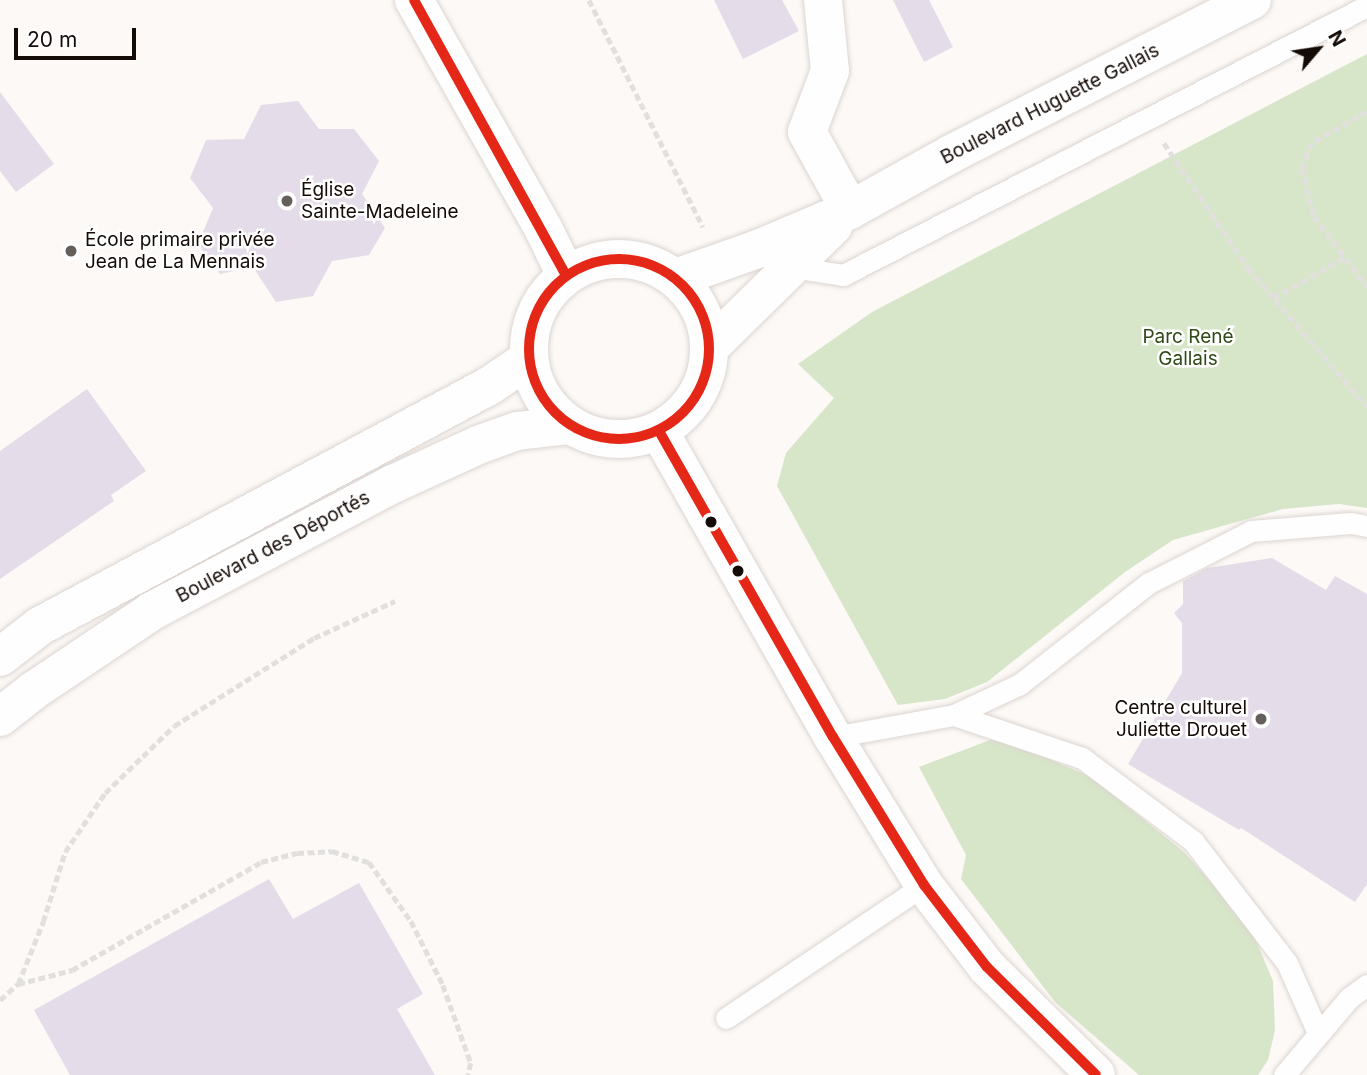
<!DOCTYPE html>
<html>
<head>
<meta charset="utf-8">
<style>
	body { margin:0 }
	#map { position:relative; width:1367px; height:1075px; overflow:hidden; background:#fcf9f6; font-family:Inter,sans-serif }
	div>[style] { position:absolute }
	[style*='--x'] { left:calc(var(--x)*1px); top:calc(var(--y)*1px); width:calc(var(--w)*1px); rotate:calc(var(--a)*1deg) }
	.green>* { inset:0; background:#d7e5c9 }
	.building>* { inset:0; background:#e4dce8 }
	.path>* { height:4.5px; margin-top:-2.25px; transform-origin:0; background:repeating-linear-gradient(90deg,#e1e0de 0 7px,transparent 0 10.5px) }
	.roads { filter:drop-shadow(0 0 2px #dcd5d1) drop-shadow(0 0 2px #dcd5d1) }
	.service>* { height:21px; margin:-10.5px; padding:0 10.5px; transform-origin:10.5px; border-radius:10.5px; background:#fffefe }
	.minor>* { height:38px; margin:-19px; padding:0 19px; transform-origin:19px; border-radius:19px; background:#fffefe }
	.tertiary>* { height:38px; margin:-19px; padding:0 19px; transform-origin:19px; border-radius:19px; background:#fffefe }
	.tertiary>.ring { margin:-19px; padding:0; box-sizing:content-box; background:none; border:38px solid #fffefe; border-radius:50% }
	.bus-1>* { height:10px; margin:-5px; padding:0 5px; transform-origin:5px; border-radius:5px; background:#e52718 }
	.bus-1>.ring { margin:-5px; padding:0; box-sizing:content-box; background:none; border:10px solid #e52718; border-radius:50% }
	.dots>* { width:19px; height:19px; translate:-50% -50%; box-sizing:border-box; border:4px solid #fff; border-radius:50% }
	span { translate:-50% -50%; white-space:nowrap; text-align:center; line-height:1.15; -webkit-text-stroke:5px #fff; paint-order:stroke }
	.street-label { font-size:19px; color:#150b06 }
	.poi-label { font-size:19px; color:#150b06 }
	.left { translate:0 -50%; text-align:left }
	.right { translate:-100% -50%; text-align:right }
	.park-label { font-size:19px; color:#304a17 }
	.north { position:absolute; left:1283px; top:14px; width:70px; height:70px; -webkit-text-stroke:5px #fff; paint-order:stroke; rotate:61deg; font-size:19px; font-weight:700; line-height:28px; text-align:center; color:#150b06 }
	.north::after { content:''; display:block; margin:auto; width:24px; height:32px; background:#150b06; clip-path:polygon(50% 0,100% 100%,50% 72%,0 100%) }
	.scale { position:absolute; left:14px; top:28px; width:122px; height:32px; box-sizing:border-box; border:4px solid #150b06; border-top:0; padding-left:9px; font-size:21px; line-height:24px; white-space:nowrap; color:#150b06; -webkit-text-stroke:5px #fff; paint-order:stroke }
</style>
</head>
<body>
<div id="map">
	<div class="green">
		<div style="clip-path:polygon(1367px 54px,1367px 508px,1339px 504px,1283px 509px,1173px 540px,1125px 572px,987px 682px,945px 699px,898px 705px,777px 486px,786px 453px,834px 398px,798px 364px,872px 312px)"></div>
		<div style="clip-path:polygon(998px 737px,1091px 777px,1184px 852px,1249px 924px,1273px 981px,1275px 1030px,1268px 1060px,1258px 1075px,1139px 1075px,1055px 1002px,961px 879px,966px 855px,919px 767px)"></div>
	</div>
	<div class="building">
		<div style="clip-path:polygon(714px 0,782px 0,799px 31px,743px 59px)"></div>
		<div style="clip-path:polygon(893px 0,929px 0,953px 47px,924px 62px)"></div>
		<div style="clip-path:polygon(0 92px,54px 164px,16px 192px,0 171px)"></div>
		<div style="clip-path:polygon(298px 101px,319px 129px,354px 129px,379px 161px,362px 194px,385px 228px,369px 255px,332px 261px,313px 296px,276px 302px,253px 267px,220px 274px,198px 244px,213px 208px,190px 178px,206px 140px,244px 139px,261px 105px)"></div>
		<div style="clip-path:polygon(87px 389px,146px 471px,111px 495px,114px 501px,0 579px,0 451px)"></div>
		<div style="clip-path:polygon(1272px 558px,1326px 590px,1335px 576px,1367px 594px,1367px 884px,1355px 902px,1241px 828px,1239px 830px,1128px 764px,1182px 673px,1182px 623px,1174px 613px,1183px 604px,1183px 581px,1207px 568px)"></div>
		<div style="clip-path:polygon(269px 879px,293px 919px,359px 883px,423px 994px,397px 1009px,435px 1075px,70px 1075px,34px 1010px)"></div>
	</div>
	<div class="path">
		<div style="--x:589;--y:0;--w:254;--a:63.3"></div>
		<div style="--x:1367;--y:112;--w:63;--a:150.6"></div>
		<div style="--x:1312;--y:143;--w:27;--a:112"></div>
		<div style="--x:1302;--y:168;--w:49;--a:76"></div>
		<div style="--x:1314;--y:216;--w:89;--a:53.3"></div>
		<div style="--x:1164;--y:143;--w:151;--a:56.1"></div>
		<div style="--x:1248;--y:268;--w:183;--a:49.4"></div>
		<div style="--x:1274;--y:298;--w:82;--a:-30"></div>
		<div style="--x:18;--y:984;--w:56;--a:-14.5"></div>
		<div style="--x:72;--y:970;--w:218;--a:-29.7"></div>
		<div style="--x:261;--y:862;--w:37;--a:-14"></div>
		<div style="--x:297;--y:853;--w:35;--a:-3"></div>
		<div style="--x:332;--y:851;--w:39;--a:17"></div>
		<div style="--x:369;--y:862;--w:72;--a:54.6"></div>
		<div style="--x:411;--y:921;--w:72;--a:63.4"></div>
		<div style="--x:443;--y:985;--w:83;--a:70.3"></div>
		<div style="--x:471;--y:1063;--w:12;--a:104"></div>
		<div style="--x:0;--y:1000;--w:24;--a:-42"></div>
		<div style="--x:18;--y:984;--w:67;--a:-68"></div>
		<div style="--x:43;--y:922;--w:73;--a:-72.6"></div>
		<div style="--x:65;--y:852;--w:71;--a:-55.9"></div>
		<div style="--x:105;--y:793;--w:96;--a:-44.2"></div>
		<div style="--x:174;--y:726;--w:165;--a:-32.2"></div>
		<div style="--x:314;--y:638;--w:89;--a:-24.6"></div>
	</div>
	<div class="roads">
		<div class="service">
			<div style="--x:792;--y:267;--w:52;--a:8.9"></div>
			<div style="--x:843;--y:275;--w:589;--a:-27.17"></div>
			<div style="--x:954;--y:715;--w:135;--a:18.6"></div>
			<div style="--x:1082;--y:758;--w:139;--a:36.8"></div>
			<div style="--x:1193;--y:841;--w:154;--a:52.4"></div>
			<div style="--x:1287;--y:963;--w:77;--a:66.1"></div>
			<div style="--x:833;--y:737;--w:123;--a:-10.3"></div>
			<div style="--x:954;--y:715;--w:73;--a:-25.2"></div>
			<div style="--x:1020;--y:684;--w:164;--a:-38.1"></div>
			<div style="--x:1149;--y:583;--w:114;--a:-27"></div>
			<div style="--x:1251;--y:531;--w:100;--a:-4.6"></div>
			<div style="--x:1351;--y:523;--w:16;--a:11"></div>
			<div style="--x:726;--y:1018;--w:239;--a:-33.9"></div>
			<div style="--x:1284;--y:1075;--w:101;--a:-49.8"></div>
			<div style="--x:1349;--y:998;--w:22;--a:-36"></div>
		</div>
		<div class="minor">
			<div style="--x:414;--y:0;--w:266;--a:60.5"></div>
			<div style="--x:545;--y:232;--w:48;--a:64"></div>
			<div style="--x:823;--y:0;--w:71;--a:84.4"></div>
			<div style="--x:830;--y:71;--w:65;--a:110.7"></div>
			<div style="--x:807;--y:132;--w:89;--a:61.1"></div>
			<div style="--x:659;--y:431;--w:352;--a:60.4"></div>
			<div style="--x:833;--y:737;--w:174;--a:58.4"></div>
			<div style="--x:924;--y:885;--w:103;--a:52.5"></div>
			<div style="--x:987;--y:967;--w:153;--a:44.7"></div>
		</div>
		<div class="tertiary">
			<div class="ring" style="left:529px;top:259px;width:142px;height:142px"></div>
			<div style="--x:676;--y:278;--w:87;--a:-19.5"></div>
			<div style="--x:758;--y:249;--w:100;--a:-23"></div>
			<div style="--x:850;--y:210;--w:115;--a:-29"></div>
			<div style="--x:951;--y:154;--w:338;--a:-27.1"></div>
			<div style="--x:710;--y:347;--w:173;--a:-44.5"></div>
			<div style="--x:0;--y:657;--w:51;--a:-37.8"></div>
			<div style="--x:40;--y:626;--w:509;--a:-28.13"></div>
			<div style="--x:489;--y:386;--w:48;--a:-34"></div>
			<div style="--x:0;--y:717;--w:42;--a:-38.2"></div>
			<div style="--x:33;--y:691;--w:143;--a:-33.9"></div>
			<div style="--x:152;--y:611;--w:272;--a:-27.8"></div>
			<div style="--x:393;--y:484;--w:94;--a:-24.6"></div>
			<div style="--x:478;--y:445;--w:41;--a:-19.7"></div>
			<div style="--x:517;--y:431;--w:52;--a:-6.6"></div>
		</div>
	</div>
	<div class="bus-1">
		<div style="--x:414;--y:0;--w:314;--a:61.1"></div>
		<div class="ring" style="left:529px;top:259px;width:170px;height:170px"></div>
		<div style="--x:659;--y:431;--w:352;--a:60.4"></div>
		<div style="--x:833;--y:737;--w:174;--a:58.4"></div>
		<div style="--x:924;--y:885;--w:103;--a:52.5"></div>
		<div style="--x:987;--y:967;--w:153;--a:44.7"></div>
	</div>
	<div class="dots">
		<div style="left:287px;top:201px;background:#665e5a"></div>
		<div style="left:71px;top:251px;background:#665e5a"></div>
		<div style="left:711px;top:522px;background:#150b06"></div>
		<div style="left:738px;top:571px;background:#150b06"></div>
		<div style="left:1261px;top:719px;background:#665e5a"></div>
	</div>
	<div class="street-label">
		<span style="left:1050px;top:104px;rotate:-27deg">Boulevard Huguette Gallais</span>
		<span style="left:273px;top:547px;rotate:-28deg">Boulevard des Déportés</span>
	</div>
	<div class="poi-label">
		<span class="left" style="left:301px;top:201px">Église<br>Sainte-Madeleine</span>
		<span class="left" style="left:85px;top:251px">École primaire privée<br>Jean de La Mennais</span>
		<span class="right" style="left:1247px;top:719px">Centre culturel<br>Juliette Drouet</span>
	</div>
	<div class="park-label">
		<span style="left:1188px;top:348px">Parc René<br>Gallais</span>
	</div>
	<div class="north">N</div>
	<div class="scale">20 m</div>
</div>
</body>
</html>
